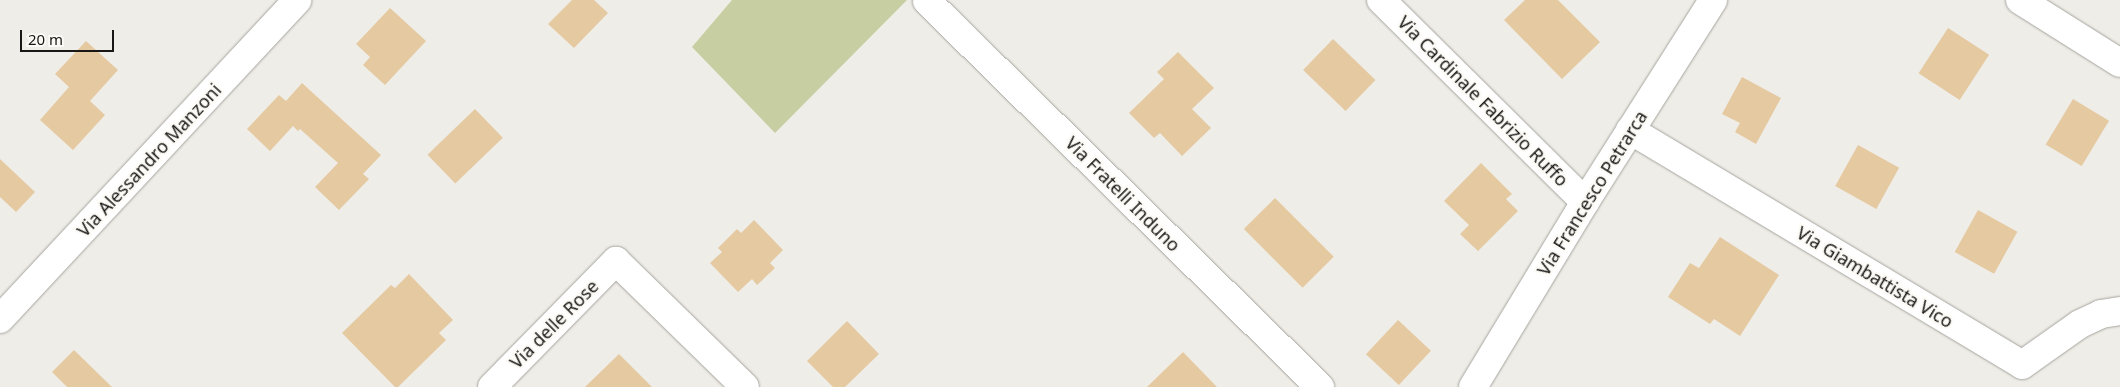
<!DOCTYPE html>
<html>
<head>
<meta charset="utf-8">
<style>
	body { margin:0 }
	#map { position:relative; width:2120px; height:387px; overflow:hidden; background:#efede7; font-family:"Noto Sans",sans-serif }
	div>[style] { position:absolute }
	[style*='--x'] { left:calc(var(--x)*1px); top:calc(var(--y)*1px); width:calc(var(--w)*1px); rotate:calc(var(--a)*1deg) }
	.green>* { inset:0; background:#c7cea2 }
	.building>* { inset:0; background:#e5c9a1; transform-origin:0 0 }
	.roads { filter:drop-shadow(0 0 1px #a6a49f) drop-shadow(0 0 1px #a6a49f) }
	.minor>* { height:28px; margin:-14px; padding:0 14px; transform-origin:14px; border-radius:14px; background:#fff }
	span { translate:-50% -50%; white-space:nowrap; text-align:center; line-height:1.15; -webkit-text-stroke:4.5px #fcfaf5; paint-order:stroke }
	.street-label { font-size:18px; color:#181716 }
	.scale { position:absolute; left:20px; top:30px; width:94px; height:22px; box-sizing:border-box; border:2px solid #181716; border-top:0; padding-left:6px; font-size:15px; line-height:18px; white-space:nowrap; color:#181716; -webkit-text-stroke:4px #fcfaf5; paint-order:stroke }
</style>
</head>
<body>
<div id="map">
	<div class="green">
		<div style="clip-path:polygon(732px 0,907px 0,775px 133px,692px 47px)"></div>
	</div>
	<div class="building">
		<div style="clip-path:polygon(572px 0,594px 0,608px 13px,574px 48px,548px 24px)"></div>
		<div style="clip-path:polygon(1525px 0,1558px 0,1600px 42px,1562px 79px,1504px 20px)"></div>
		<div style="clip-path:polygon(390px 8px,426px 41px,385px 85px,363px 65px,370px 57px,356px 44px)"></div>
		<div style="left:1948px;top:28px;width:49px;height:54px;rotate:33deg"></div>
		<div style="left:1333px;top:39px;width:59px;height:43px;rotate:44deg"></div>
		<div style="clip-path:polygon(86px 41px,118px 70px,90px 101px,105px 115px,73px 150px,40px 120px,69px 87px,55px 74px)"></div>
		<div style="clip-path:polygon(1178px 52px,1214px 88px,1192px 109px,1211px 128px,1182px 156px,1160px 133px,1154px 138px,1129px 113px,1164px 79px,1157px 72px)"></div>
		<div style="clip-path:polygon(1742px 77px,1781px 98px,1756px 144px,1735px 132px,1740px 123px,1722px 114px)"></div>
		<div style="clip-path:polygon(302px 83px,381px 155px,363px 174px,369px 179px,339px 210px,315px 187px,338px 163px,300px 129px,298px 131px,293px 126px,270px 151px,247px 129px,279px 95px,286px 101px)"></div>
		<div style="left:2073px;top:99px;width:42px;height:53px;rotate:31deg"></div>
		<div style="left:475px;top:109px;width:40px;height:66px;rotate:46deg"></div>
		<div style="left:1858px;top:145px;width:47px;height:47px;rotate:29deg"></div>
		<div style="clip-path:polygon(0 159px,35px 192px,16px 212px,0 197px)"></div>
		<div style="clip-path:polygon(1481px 163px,1512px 194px,1506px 199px,1518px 211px,1478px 251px,1460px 234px,1469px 225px,1444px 201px)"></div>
		<div style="left:1275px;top:198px;width:83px;height:44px;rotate:45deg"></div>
		<div style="left:1978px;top:210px;width:45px;height:48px;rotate:29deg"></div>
		<div style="clip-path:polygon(754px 220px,783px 250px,770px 263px,775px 268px,757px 285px,752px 279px,738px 292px,710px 263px,722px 252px,718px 248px,737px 229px,741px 233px)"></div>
		<div style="clip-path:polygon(1720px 237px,1779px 275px,1740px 336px,1714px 319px,1710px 324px,1668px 297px,1690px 263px,1699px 268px)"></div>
		<div style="clip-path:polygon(409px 274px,453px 320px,439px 333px,446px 340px,398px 387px,395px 387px,342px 333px,391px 285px,395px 288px)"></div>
		<div style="left:1398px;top:320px;width:45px;height:47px;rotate:43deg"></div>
		<div style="clip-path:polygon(847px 321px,879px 354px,845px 387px,833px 387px,807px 361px)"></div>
		<div style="clip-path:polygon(74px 350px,112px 387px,67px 387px,52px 372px)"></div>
		<div style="clip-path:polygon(1183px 352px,1217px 387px,1147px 387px)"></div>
		<div style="clip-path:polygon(619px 354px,652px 387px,585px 387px)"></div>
	</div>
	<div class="roads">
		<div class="minor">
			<div style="--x:1381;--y:0;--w:287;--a:44.7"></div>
			<div style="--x:2020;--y:0;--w:118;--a:32.2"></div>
			<div style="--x:927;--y:1;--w:551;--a:44.49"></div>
			<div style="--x:1630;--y:130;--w:457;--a:30.9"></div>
			<div style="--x:2022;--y:365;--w:71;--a:-35.3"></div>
			<div style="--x:2080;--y:324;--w:23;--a:-25"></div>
			<div style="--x:2101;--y:314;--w:19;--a:-9"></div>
			<div style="--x:0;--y:319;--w:436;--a:-47"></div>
			<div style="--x:492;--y:387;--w:177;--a:-45.5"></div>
			<div style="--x:616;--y:261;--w:180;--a:44.3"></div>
			<div style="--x:1473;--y:387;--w:216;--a:-58.8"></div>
			<div style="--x:1585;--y:202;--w:239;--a:-57.6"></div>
		</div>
	</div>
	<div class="street-label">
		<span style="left:1483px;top:101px;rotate:45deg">Via Cardinale Fabrizio Ruffo</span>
		<span style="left:149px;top:160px;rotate:-47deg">Via Alessandro Manzoni</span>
		<span style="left:1592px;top:193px;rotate:-58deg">Via Francesco Petrarca</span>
		<span style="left:1123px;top:194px;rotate:45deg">Via Fratelli Induno</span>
		<span style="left:1875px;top:277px;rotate:31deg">Via Giambattista Vico</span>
		<span style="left:554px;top:324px;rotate:-45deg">Via delle Rose</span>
	</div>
	<div class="scale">20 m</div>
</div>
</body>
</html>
